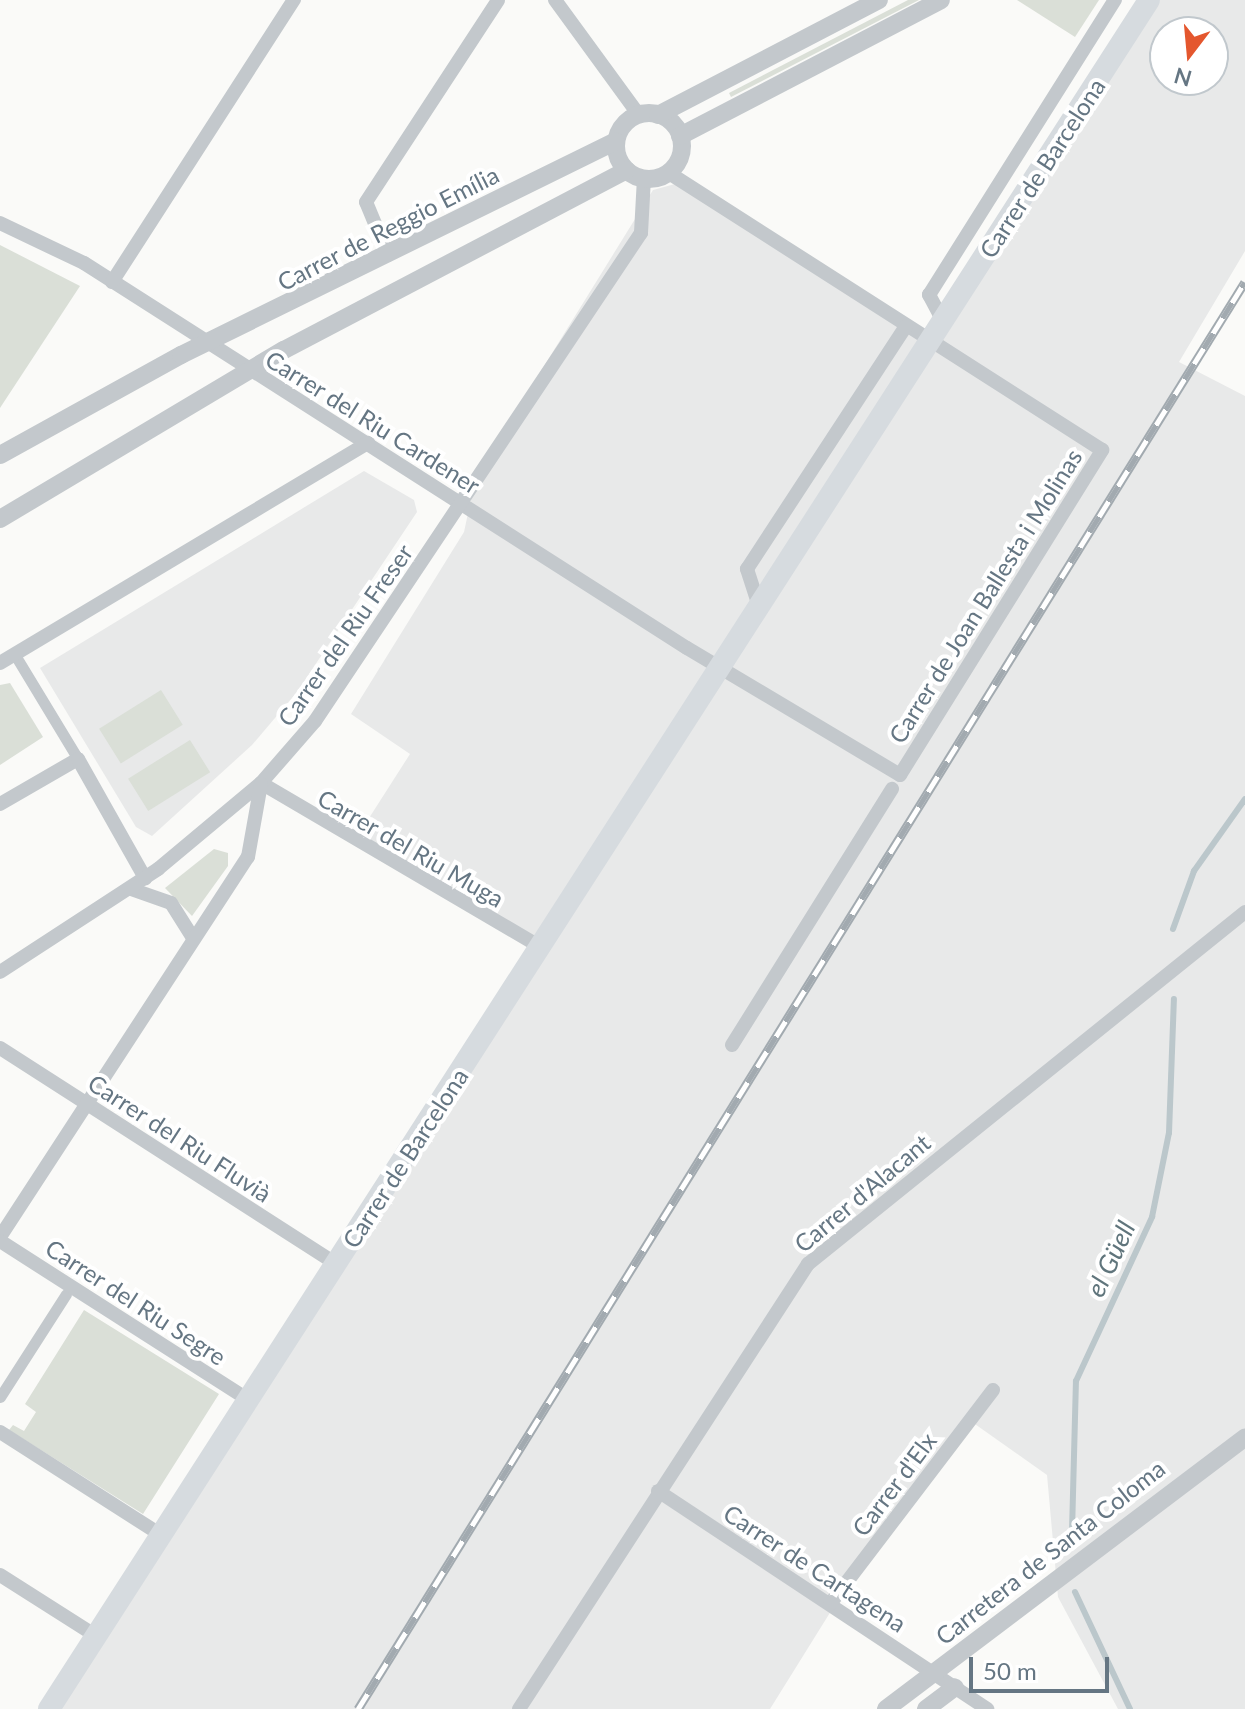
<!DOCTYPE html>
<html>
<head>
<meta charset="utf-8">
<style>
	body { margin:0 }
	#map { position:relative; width:1245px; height:1709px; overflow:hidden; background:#fafaf8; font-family:Lato,sans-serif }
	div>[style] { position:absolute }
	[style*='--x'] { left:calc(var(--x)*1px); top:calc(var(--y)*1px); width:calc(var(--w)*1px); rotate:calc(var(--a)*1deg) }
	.built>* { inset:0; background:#e8e9e9 }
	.green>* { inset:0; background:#dadfd7; transform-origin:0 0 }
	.stream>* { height:6px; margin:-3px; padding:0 3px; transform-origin:3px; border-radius:3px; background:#bbc7cb }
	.pedestrian>* { height:11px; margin:-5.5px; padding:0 5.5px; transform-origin:5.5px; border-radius:5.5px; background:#c3c8cc }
	.minor>* { height:14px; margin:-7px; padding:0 7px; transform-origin:7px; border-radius:7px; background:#c3c8cc }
	.tertiary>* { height:18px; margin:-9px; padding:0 9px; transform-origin:9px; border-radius:9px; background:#c3c8cc }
	.tertiary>.ring { margin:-9px; padding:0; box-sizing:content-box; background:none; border:18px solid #c3c8cc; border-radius:50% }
	.secondary>* { height:22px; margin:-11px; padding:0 11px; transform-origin:11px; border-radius:11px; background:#d6dbdf }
	.rail>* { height:9px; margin-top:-4.5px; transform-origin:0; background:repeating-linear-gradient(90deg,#fff 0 18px,#a2aab0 0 36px); box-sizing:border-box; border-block:2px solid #a2aab0 }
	span { translate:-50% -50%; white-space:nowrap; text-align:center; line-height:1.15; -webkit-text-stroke:8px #fff; paint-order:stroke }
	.street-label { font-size:24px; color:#657683 }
	.water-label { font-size:26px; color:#60757c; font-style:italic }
	.north { position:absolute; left:1149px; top:16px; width:80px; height:80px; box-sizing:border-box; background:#fff; border:2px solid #c1c8cd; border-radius:50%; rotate:196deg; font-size:22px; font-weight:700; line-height:32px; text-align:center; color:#657683 }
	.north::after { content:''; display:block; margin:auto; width:28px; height:36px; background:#e4572e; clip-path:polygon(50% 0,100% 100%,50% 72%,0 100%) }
	.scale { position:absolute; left:969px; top:1657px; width:140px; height:36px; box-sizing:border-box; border:4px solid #657683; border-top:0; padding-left:10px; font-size:24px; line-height:28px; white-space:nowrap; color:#657683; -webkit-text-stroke:6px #fff; paint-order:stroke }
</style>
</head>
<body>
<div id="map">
	<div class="built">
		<div style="clip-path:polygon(evenodd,1152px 0,1245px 0,1245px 251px,1179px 362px,1245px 396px,1245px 1709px,1118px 1709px,1058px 1597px,1047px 1475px,972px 1422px,841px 1595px,770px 1709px,50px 1709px,540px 948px,355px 840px,410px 754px,351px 714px,464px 532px,476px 476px,653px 190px,686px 181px,934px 339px,1152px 0,1165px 32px,1213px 32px,1213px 80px,1165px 80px,1165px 32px)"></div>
		<div style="clip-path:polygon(364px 471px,414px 500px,417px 512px,297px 692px,252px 745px,152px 836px,136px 827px,40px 668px)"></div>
	</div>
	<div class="green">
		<div style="clip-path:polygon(908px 0,919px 0,731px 97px,729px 93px)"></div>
		<div style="clip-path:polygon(1017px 0,1099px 0,1075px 37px)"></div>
		<div style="clip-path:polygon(0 245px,80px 286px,0 408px)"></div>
		<div style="clip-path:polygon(10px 683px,43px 737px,0 765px,0 685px)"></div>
		<div style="left:161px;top:690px;width:41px;height:73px;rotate:58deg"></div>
		<div style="left:190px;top:740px;width:38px;height:73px;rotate:58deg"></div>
		<div style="clip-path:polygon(214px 849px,228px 853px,228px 866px,192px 916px,165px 888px)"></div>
		<div style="clip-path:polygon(84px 1310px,219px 1394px,143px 1514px,9px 1430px,13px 1425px,24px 1431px,36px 1412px,25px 1404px)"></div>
	</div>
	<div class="stream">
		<div style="--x:1173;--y:929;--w:62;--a:-70.1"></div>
		<div style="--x:1194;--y:871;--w:88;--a:-54.7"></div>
		<div style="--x:1072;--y:1532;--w:151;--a:-88.5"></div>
		<div style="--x:1076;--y:1381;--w:181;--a:-65.1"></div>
		<div style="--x:1152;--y:1217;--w:86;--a:-78.6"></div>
		<div style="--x:1169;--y:1133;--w:134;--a:-87.9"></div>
		<div style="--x:1075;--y:1592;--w:129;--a:64.8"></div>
	</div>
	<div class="pedestrian">
		<div style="--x:15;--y:655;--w:122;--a:58.8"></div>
		<div style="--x:0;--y:1397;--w:122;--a:-57.3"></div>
	</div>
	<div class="minor">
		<div style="--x:555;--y:0;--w:142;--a:53.9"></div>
		<div style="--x:0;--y:223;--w:93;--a:25.5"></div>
		<div style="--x:84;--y:263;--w:715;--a:32.56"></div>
		<div style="--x:687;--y:648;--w:248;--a:30.8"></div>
		<div style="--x:900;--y:775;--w:383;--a:-58.1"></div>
		<div style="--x:1102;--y:450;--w:514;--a:-147.39"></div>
		<div style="--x:388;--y:255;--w:57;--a:-112.5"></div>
		<div style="--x:366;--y:202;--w:241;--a:-56.8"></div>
		<div style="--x:112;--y:282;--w:336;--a:-57.2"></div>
		<div style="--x:943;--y:321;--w:30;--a:-118"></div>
		<div style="--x:929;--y:295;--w:349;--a:-57.8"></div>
		<div style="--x:759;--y:606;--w:39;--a:-108"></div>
		<div style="--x:747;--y:569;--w:290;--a:-56.8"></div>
		<div style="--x:0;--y:663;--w:429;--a:-30.9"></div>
		<div style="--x:261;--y:783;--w:324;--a:30.4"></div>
		<div style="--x:0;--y:804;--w:90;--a:-30"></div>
		<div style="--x:78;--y:759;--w:137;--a:60.6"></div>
		<div style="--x:131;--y:889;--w:42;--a:19.3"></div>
		<div style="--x:171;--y:903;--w:41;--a:57.8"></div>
		<div style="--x:0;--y:972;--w:189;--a:-33.1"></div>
		<div style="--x:158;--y:869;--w:134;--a:-39.9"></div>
		<div style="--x:261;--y:783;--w:82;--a:-48.9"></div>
		<div style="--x:315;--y:721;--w:587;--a:-56.26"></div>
		<div style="--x:641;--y:233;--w:55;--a:-86.9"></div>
		<div style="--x:732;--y:1045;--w:302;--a:-58"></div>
		<div style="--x:0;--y:1048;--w:400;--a:32.7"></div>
		<div style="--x:0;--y:1237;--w:454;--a:-56.9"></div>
		<div style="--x:248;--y:857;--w:74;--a:-79.9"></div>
		<div style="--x:0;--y:1241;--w:295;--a:32.6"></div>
		<div style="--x:0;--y:1432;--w:191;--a:32.6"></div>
		<div style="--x:658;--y:1491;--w:395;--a:33.5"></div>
		<div style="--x:0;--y:1575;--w:114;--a:32.4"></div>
		<div style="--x:830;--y:1604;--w:269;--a:-52.7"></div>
		<div style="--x:519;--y:1709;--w:531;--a:-57"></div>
		<div style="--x:808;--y:1264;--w:561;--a:-38.85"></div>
	</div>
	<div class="tertiary">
		<div class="ring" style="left:616px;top:113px;width:48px;height:48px"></div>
		<div style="--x:658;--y:115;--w:249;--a:-27.5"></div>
		<div style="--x:680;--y:136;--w:294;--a:-27.5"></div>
		<div style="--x:0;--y:455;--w:207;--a:-28.9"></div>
		<div style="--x:181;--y:355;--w:484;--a:-26.2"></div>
		<div style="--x:0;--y:519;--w:330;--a:-30.8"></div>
		<div style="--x:284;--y:350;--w:387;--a:-27.7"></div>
		<div style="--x:886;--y:1709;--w:450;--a:-37.1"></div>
		<div style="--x:926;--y:1709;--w:36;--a:-37"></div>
	</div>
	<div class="secondary">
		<div style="--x:49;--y:1709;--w:2032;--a:-57.23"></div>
	</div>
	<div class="rail">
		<div style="--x:358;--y:1709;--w:1680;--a:-58.14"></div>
	</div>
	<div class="street-label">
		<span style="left:1042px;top:168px;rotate:-57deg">Carrer de Barcelona</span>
		<span style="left:388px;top:228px;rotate:-27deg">Carrer de Reggio Emília</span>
		<span style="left:373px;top:422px;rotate:32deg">Carrer del Riu Cardener</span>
		<span style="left:985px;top:596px;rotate:-58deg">Carrer de Joan Ballesta i Molinas</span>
		<span style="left:345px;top:635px;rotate:-55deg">Carrer del Riu Freser</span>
		<span style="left:411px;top:848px;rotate:30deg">Carrer del Riu Muga</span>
		<span style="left:180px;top:1138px;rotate:33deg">Carrer del Riu Fluvià</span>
		<span style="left:405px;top:1158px;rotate:-57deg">Carrer de Barcelona</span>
		<span style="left:862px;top:1193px;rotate:-40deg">Carrer d'Alacant</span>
		<span style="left:136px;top:1302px;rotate:33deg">Carrer del Riu Segre</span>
		<span style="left:894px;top:1484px;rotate:-53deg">Carrer d'Elx</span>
		<span style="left:1050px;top:1552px;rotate:-38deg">Carretera de Santa Coloma</span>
		<span style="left:815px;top:1568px;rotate:33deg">Carrer de Cartagena</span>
	</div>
	<div class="water-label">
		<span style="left:1111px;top:1259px;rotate:-65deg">el Güell</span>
	</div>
	<div class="north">N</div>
	<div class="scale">50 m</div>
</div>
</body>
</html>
